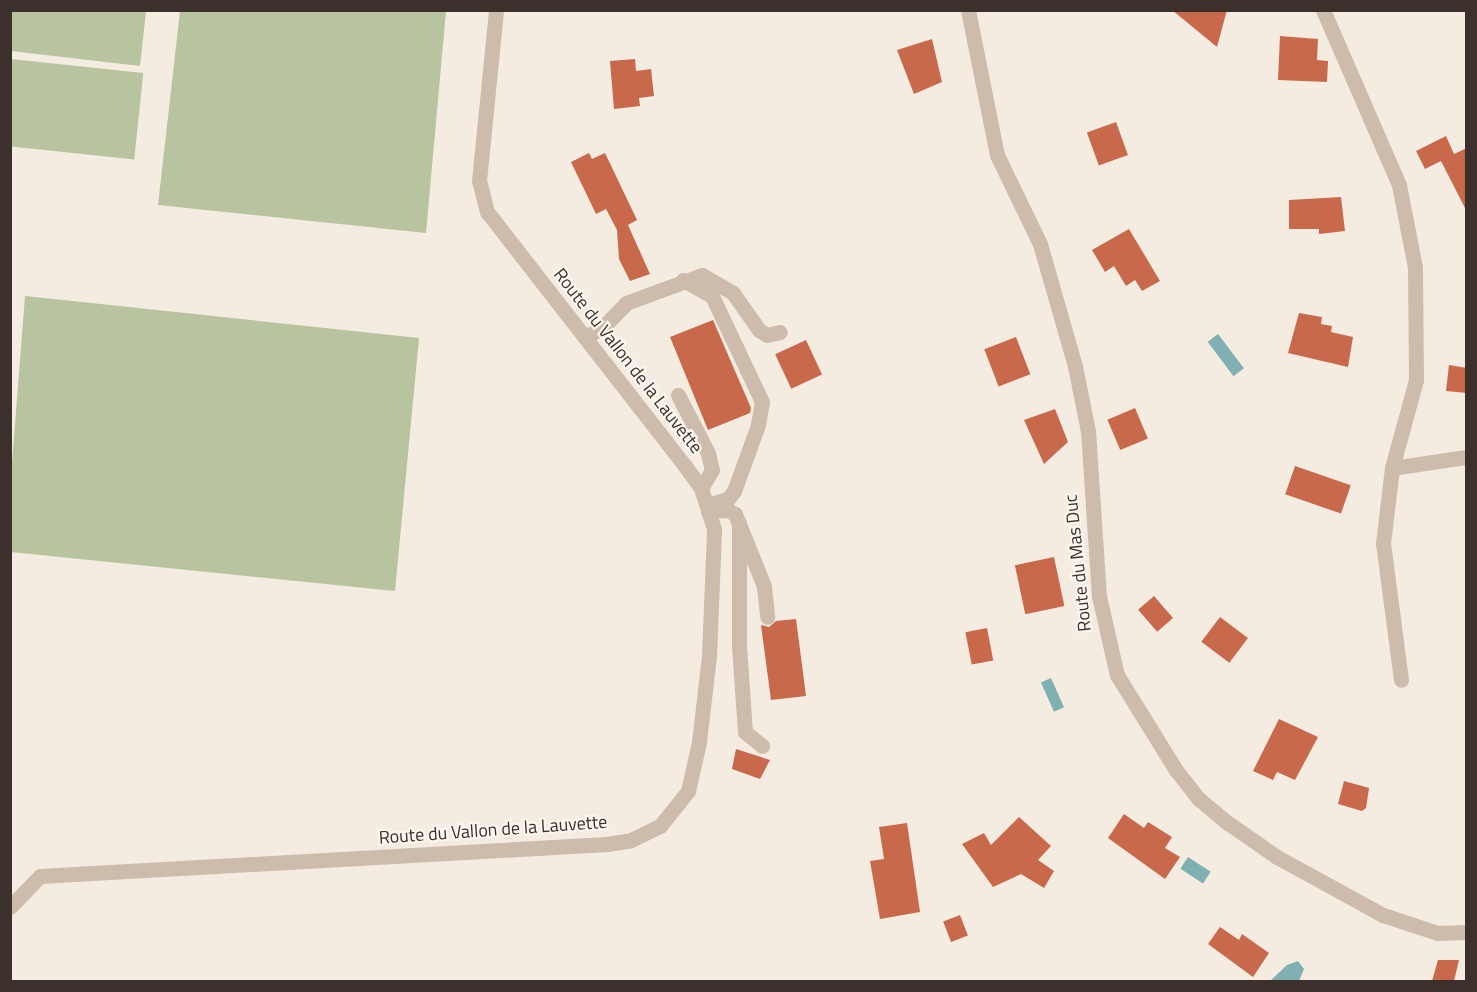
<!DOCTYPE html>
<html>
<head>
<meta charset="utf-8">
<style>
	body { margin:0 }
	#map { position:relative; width:1477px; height:992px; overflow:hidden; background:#f4ebe1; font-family:"Titillium Web",sans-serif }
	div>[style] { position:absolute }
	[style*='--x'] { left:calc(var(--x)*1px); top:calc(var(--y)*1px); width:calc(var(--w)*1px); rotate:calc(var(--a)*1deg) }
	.green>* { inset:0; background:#b8c4a0; transform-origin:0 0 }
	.water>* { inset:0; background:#7fb0b2; transform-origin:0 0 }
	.building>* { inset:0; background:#c8694b; transform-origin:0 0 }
	.minor>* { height:15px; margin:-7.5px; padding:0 7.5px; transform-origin:7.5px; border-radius:7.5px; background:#cdbbac }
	span { translate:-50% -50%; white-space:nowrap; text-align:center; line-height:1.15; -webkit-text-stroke:4.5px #fbf5ee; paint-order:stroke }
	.street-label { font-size:18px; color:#3b302b }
	.frame { position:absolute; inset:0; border:12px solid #3b302b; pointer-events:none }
</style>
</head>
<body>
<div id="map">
	<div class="green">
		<div style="clip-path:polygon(11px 10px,146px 11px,140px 66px,11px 51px)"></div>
		<div style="clip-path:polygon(180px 11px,446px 11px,426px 233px,158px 205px)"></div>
		<div style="left:11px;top:59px;width:133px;height:87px;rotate:6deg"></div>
		<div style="clip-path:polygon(25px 296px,419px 338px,395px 591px,11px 552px,11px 476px)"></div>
	</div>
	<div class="water">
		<div style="left:1218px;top:334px;width:43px;height:13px;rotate:53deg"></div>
		<div style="left:1051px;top:678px;width:32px;height:11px;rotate:66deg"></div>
		<div style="left:1188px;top:857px;width:27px;height:14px;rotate:33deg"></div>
		<div style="clip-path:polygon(1298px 961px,1304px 969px,1299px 981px,1270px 981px,1287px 965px)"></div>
	</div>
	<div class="building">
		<div style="clip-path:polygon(1172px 10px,1227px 10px,1217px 47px)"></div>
		<div style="clip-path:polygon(1280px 36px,1318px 39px,1317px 60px,1328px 61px,1327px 82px,1278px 80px)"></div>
		<div style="clip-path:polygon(932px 39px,942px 82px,914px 94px,897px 50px)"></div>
		<div style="clip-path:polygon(635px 59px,636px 71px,651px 69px,654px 96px,639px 98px,640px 106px,614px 109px,610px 61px)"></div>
		<div style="left:1116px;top:122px;width:35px;height:31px;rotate:70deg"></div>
		<div style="clip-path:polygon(1446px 136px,1454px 154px,1467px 148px,1467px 212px,1441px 161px,1425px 169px,1416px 151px)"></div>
		<div style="clip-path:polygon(589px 153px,592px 159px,605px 153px,637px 220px,628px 225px,650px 274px,630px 281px,619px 259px,617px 230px,606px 209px,596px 214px,571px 162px)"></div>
		<div style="clip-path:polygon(1341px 197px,1345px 231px,1319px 234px,1319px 229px,1289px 229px,1289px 200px)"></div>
		<div style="clip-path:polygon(1129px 229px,1160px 281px,1142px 291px,1135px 280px,1126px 286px,1114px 266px,1105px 272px,1092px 250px)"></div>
		<div style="clip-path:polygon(1299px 313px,1322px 317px,1321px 324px,1332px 326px,1331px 332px,1353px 337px,1348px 367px,1288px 353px)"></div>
		<div style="clip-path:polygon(713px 320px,751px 408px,750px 413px,708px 430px,670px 337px)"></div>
		<div style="left:1016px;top:337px;width:40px;height:34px;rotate:69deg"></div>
		<div style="left:806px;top:340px;width:38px;height:34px;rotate:65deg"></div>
		<div style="clip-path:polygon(1449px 365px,1467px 368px,1467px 393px,1446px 391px)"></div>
		<div style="left:1135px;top:408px;width:33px;height:30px;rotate:67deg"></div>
		<div style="clip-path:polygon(1055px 409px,1068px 442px,1044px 464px,1024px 420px)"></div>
		<div style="left:1295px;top:466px;width:59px;height:30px;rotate:19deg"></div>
		<div style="left:1054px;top:557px;width:50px;height:40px;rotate:78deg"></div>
		<div style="left:1154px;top:596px;width:29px;height:21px;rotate:49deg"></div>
		<div style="left:1220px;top:617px;width:35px;height:31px;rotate:37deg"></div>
		<div style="clip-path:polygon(796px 619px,806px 696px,771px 700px,761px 625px,769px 627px,776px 621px)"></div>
		<div style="left:987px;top:628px;width:33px;height:22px;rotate:79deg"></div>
		<div style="clip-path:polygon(1279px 719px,1318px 737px,1295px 780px,1277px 772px,1273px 780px,1253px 771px)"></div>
		<div style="clip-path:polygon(736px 749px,770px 760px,760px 779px,732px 769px)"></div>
		<div style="clip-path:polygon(1344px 781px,1369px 788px,1366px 808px,1362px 811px,1338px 804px)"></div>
		<div style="clip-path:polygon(1124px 814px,1144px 828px,1148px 822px,1172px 837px,1165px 848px,1180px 857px,1165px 879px,1108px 838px)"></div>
		<div style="clip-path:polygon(1019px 817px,1051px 846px,1038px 860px,1054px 871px,1044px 888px,1021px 874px,993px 887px,962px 844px,984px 833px,991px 845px)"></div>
		<div style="clip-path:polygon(907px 823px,920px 912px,880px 919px,870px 861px,884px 859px,879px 827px)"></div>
		<div style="left:960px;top:915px;width:22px;height:18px;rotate:69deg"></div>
		<div style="clip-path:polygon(1220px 927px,1239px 940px,1242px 934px,1269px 953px,1253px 977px,1208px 944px)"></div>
		<div style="clip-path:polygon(1438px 960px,1459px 960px,1454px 981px,1432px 981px)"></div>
	</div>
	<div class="minor">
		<div style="--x:968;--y:10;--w:148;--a:78.7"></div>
		<div style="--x:997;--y:155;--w:99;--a:64.2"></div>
		<div style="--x:1040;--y:244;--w:127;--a:74"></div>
		<div style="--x:1075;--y:366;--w:66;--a:78.7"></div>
		<div style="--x:1088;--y:431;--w:165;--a:86.2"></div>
		<div style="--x:1099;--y:596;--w:81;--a:77.2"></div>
		<div style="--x:1117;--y:675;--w:112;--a:58.2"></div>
		<div style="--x:1176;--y:770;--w:37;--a:52"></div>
		<div style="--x:1199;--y:799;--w:38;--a:40"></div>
		<div style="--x:1228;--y:823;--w:60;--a:34.8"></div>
		<div style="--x:1277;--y:857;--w:121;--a:28.7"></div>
		<div style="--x:1383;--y:915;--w:58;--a:18.1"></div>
		<div style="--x:1438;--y:933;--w:28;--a:-2"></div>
		<div style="--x:1323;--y:10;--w:191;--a:66.5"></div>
		<div style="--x:1399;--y:185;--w:84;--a:79"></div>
		<div style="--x:1415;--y:267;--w:113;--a:89.5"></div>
		<div style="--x:1416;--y:380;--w:91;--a:105.3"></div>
		<div style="--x:1392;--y:468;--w:75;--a:-8.5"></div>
		<div style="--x:683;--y:280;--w:33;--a:29"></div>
		<div style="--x:712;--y:296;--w:117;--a:64.7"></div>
		<div style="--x:762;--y:402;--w:23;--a:100"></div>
		<div style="--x:758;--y:425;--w:70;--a:110"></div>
		<div style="--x:734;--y:491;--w:10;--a:127"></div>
		<div style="--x:728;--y:499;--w:22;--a:164"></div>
		<div style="--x:585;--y:338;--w:24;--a:-33"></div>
		<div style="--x:605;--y:325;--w:30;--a:-46"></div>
		<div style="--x:626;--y:303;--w:81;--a:-20.2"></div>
		<div style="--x:702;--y:275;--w:36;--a:30"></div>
		<div style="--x:733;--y:293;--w:45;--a:54.9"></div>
		<div style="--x:759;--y:330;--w:9;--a:32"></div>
		<div style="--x:767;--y:335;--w:13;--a:-13"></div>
		<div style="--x:678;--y:395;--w:65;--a:62.7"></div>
		<div style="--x:708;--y:453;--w:17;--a:77"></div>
		<div style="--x:712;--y:470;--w:21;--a:121"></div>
		<div style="--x:1392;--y:468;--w:76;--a:96.8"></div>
		<div style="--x:1383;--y:543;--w:138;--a:82.5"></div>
		<div style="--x:708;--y:511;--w:20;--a:-3"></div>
		<div style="--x:728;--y:510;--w:8;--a:30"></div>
		<div style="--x:735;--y:514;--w:78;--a:68.1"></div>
		<div style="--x:764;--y:586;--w:31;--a:84"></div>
		<div style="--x:739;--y:523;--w:123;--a:90"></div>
		<div style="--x:739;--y:646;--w:86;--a:86"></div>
		<div style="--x:745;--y:732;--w:22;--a:39"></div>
		<div style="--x:10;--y:907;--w:43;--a:-45.9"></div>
		<div style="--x:40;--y:876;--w:568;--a:-3.23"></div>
		<div style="--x:607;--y:844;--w:24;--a:-9"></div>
		<div style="--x:631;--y:840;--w:32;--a:-26"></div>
		<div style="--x:660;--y:826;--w:45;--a:-51.3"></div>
		<div style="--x:688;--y:791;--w:50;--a:-77.3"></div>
		<div style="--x:699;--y:742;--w:87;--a:-83.4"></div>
		<div style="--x:709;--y:656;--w:127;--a:-87.7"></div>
		<div style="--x:714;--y:529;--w:43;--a:-107.6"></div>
		<div style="--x:701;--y:488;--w:27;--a:-126"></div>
		<div style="--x:685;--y:466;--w:322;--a:-127.9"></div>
		<div style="--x:487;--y:212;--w:32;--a:-104"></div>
		<div style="--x:479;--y:181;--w:172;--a:-84.3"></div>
	</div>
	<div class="street-label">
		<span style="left:628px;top:361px;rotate:52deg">Route du Vallon de la Lauvette</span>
		<span style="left:1078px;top:563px;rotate:-96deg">Route du Mas Duc</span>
		<span style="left:493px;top:830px;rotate:-4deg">Route du Vallon de la Lauvette</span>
	</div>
	<div class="frame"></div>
</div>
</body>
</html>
